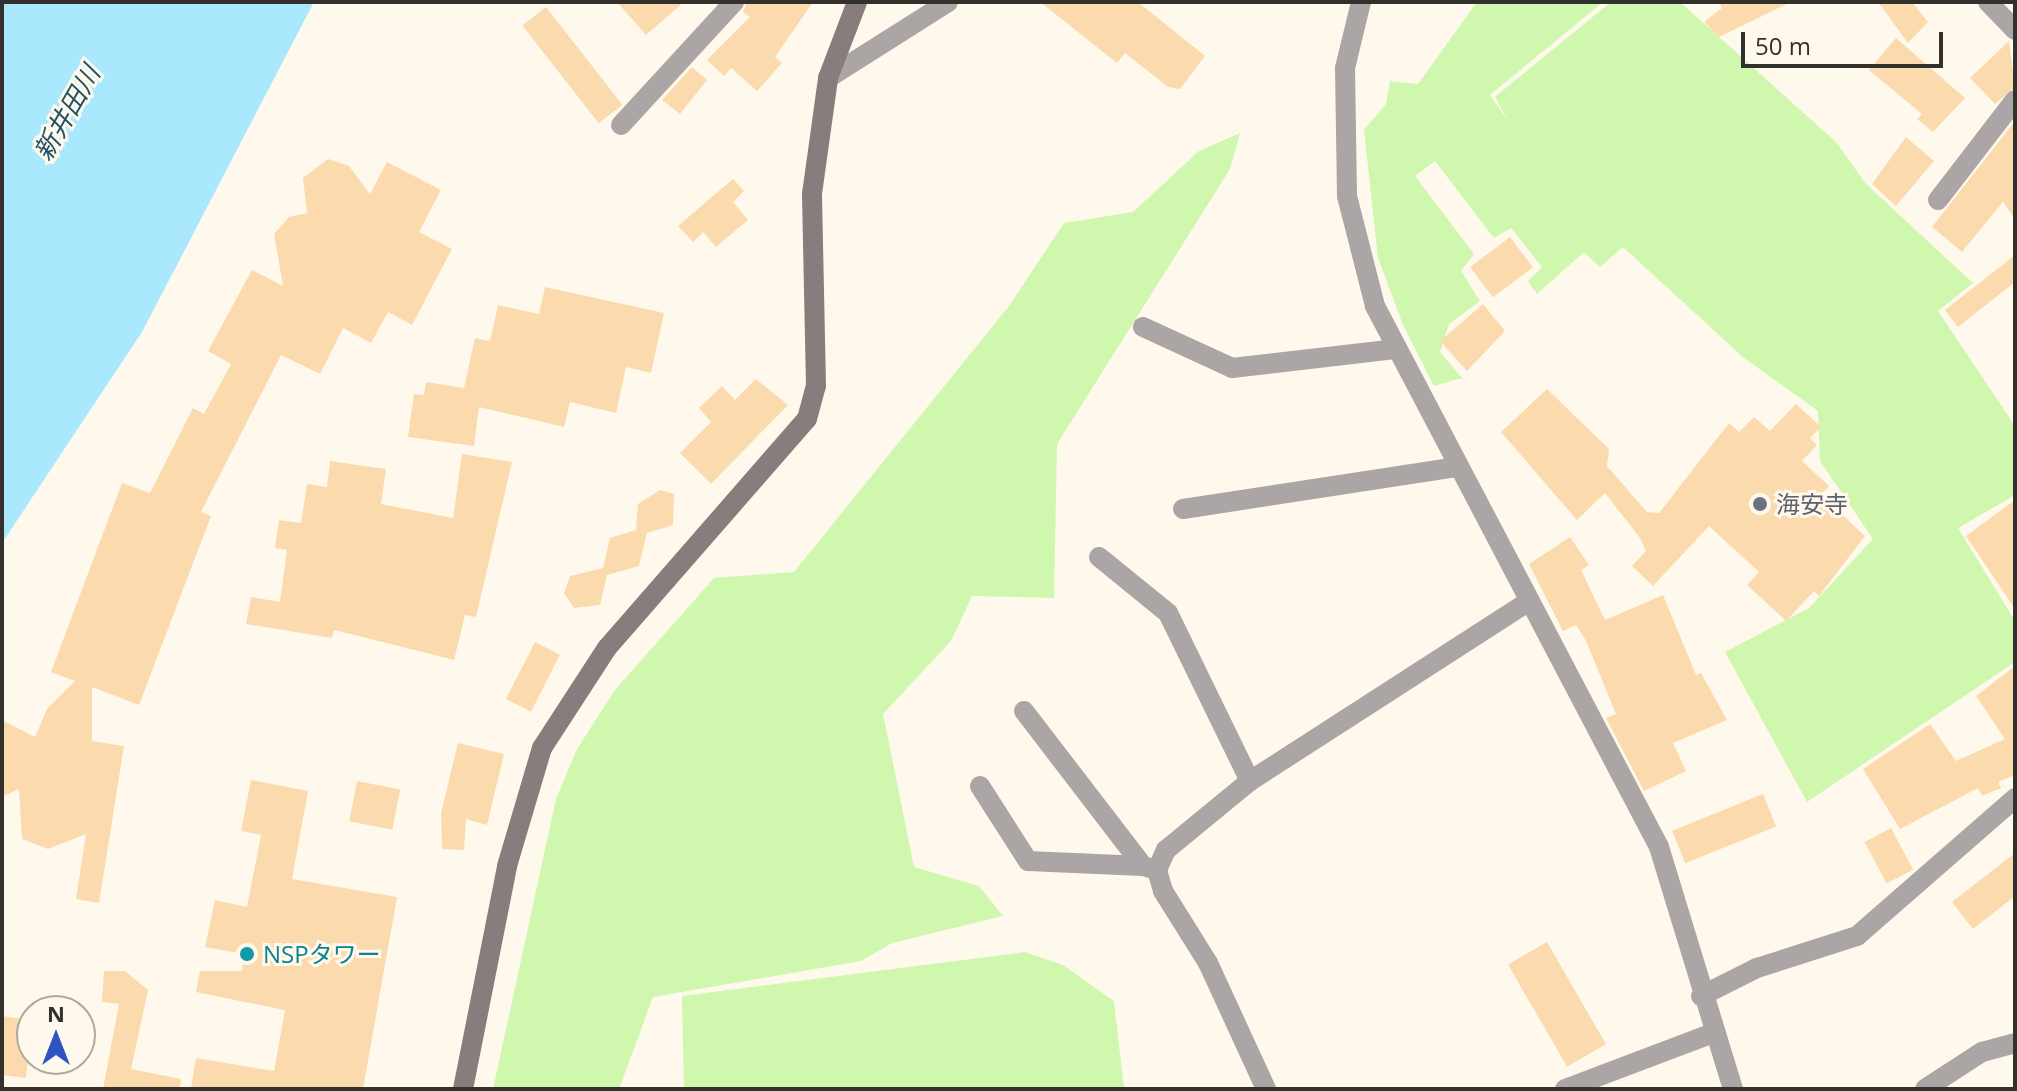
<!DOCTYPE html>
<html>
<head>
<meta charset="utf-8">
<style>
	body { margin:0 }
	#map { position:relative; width:2017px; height:1091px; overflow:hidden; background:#fef9ec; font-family:"Open Sans","Noto Sans JP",sans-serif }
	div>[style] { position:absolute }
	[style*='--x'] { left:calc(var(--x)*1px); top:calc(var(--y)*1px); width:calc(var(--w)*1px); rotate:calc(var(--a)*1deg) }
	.green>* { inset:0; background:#cff7ad }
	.water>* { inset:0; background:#aae8fe }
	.building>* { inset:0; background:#fbdbad; transform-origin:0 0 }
	.street>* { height:20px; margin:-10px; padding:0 10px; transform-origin:10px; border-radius:10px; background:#aca5a5 }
	.secondary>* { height:20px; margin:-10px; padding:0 10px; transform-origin:10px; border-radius:10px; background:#877d7c }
	.dots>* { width:22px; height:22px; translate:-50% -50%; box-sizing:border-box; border:4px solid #fef9ec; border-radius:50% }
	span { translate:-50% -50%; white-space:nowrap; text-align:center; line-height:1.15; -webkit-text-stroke:6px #fef9ec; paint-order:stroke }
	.worship-label { font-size:24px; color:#5b616d }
	.left { translate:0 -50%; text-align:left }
	.culture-label { font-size:24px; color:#0d838f }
	.water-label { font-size:26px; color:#215362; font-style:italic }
	.frame { position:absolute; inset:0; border:4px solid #33312c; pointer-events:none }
	.north { position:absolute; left:16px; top:995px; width:80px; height:80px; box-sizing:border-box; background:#fef9ec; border:2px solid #ada99f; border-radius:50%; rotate:0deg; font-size:22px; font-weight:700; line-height:32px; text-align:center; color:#33312c }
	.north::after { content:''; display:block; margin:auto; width:28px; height:36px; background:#3053c3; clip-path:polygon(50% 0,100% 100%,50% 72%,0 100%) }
	.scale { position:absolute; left:1741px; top:32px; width:202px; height:36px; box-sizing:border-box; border:4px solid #33312c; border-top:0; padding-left:10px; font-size:24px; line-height:28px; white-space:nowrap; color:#33312c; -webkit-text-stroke:6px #fef9ec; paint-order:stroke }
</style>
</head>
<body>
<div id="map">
	<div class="green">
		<div style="clip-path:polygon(1477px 2px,1603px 2px,1490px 95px,1509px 122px,1495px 97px,1611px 2px,1680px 2px,1836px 142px,1866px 184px,1973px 283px,1938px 311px,2015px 426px,2015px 495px,1958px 528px,2015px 621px,2015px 662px,1807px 802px,1725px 652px,1809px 608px,1873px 539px,1820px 461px,1818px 411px,1744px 358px,1623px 247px,1600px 267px,1584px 252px,1537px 294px,1528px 281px,1542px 267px,1511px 228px,1494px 238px,1435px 161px,1415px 176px,1474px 254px,1461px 271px,1480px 301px,1449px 324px,1440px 352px,1462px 378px,1434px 386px,1403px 325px,1378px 258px,1364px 130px,1386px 104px,1390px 81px,1418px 84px)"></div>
		<div style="clip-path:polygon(1240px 133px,1230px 169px,1057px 444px,1054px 598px,972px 596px,951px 641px,883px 714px,914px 867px,979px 886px,1003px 916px,892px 943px,861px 961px,653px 997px,619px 1089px,493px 1089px,556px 799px,577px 749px,615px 690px,714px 578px,794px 572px,1009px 306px,1064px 223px,1133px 212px,1199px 151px)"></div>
		<div style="clip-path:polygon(1025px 952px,1063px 965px,1114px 1001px,1124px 1089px,684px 1089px,682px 996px)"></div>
	</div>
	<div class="water">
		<div style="clip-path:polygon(2px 2px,314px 2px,142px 332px,2px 543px)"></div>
	</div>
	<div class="building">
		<div style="clip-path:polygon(617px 2px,684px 2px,646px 35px)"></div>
		<div style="clip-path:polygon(747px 2px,813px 2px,775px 57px,782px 63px,757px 91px,731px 68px,724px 76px,707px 60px,750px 17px,743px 12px)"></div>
		<div style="clip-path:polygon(1040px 2px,1138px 2px,1205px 56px,1180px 89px,1168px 87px,1125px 53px,1117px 63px)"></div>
		<div style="clip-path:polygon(1719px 2px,1791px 2px,1719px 37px,1704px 22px,1722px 8px)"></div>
		<div style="clip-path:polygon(1878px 2px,1912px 2px,1928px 22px,1908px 43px)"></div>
		<div style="left:546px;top:7px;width:124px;height:30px;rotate:52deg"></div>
		<div style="clip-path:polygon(1896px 38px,1965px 98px,1933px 132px,1917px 119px,1922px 114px,1869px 70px)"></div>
		<div style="clip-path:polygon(2009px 41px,2015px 87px,1995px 104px,1970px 78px)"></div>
		<div style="clip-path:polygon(692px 67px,707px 80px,680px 114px,662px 100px)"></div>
		<div style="clip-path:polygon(2015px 121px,2015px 219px,2003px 202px,1962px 252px,1932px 227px)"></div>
		<div style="clip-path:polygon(1906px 137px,1934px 161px,1896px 206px,1872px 184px)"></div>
		<div style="clip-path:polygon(328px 159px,349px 166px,370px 194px,387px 162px,441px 190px,419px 232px,452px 249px,412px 325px,388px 312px,371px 343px,343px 328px,320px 374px,281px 355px,201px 512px,211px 516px,139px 705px,92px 687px,92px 741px,124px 746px,99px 903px,76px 899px,86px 834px,48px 849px,22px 839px,19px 789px,2px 797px,2px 720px,35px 737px,47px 709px,75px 681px,51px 672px,122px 483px,150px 493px,193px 408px,204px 414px,231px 364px,208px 351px,252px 270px,283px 286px,274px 234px,289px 217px,307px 213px,303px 178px)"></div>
		<div style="clip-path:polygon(733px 179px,744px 191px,733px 202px,748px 220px,716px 247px,703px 232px,693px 242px,678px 226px)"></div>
		<div style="left:1510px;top:237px;width:38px;height:50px;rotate:53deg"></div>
		<div style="clip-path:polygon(2015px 255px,2015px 282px,1958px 327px,1945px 310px)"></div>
		<div style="clip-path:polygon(545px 287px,664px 313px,651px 373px,626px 367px,616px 413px,570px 402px,564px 427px,479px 407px,474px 446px,408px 437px,414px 394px,424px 395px,426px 382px,464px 388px,475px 338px,490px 341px,498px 305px,539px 314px)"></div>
		<div style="clip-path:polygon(1483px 304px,1505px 331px,1467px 371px,1440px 341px)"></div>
		<div style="clip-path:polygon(756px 379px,788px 405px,711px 484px,680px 453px,711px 422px,699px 408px,722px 386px,735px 400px)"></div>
		<div style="clip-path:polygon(1547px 389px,1609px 449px,1607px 466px,1647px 512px,1659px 513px,1729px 423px,1739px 432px,1754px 417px,1770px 431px,1796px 404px,1821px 427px,1810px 438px,1817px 445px,1802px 461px,1829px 486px,1821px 495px,1865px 536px,1819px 596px,1814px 591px,1786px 621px,1747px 585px,1759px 572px,1709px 526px,1653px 586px,1632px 566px,1646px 551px,1640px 538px,1605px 493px,1577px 520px,1501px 432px)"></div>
		<div style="clip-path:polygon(462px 454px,512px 462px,476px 617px,465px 615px,454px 660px,334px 630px,332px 638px,246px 624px,251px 597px,280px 602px,287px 550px,275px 548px,279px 520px,301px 523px,307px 484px,327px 487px,330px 461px,386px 469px,381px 504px,453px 518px)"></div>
		<div style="clip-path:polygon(660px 490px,674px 494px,673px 525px,647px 533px,639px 566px,607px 575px,600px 605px,574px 608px,564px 593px,570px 576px,603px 568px,610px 538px,636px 530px,638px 504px)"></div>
		<div style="clip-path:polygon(2015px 500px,2015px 609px,1966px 536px)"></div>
		<div style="clip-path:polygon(1570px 537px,1589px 565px,1581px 570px,1605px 620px,1663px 595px,1696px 675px,1701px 673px,1727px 720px,1673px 743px,1686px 771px,1644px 791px,1606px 718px,1616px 714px,1586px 641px,1576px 625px,1563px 631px,1529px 564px)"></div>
		<div style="left:535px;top:642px;width:28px;height:64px;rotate:27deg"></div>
		<div style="clip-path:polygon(2015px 666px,2015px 775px,1998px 782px,2001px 788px,1982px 796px,1978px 788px,1900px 829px,1863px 769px,1930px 724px,1956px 761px,2005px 739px,1976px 696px)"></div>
		<div style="clip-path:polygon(458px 743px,504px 754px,487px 825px,466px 819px,464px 850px,442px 849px,441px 813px)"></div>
		<div style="clip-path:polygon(251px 780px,308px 791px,292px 879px,397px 897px,363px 1089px,191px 1089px,196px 1058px,274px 1071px,285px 1010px,196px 992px,200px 971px,242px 971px,244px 954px,205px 947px,215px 900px,247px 907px,261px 835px,241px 831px)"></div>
		<div style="left:357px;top:781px;width:44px;height:41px;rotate:11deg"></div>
		<div style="left:1763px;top:794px;width:35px;height:98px;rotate:68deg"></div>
		<div style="left:1891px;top:828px;width:47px;height:30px;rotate:62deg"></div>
		<div style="clip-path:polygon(2015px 853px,2015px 896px,1973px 929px,1952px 902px)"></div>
		<div style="left:1547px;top:942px;width:118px;height:45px;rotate:60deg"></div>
		<div style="clip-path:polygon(104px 971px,125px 971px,148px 990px,131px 1069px,181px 1079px,180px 1089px,103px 1089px,119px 1004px,102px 1002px)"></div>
		<div style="clip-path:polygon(2px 1016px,32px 1020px,26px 1078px,2px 1075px)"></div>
	</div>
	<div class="street">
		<div style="--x:1361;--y:2;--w:68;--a:103.6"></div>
		<div style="--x:1345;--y:68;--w:128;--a:89.1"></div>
		<div style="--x:1347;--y:196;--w:114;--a:75.7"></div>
		<div style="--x:1375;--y:306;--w:611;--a:62.3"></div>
		<div style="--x:1659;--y:847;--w:253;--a:73"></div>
		<div style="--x:1988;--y:2;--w:39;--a:46"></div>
		<div style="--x:828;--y:78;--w:142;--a:-32.3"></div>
		<div style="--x:621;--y:125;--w:167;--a:-47.4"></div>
		<div style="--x:1938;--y:200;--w:126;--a:-52.4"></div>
		<div style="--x:1143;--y:327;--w:98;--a:24.7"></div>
		<div style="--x:1232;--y:368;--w:166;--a:-6.6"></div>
		<div style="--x:1183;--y:509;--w:278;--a:-8.7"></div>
		<div style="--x:1099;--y:557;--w:89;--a:39.1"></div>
		<div style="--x:1168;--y:613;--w:187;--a:64"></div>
		<div style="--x:1024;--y:711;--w:195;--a:52.5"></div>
		<div style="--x:1143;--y:866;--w:15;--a:16"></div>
		<div style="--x:980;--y:786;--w:89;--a:57.4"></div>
		<div style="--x:1028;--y:861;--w:115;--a:2.5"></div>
		<div style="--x:1701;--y:996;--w:63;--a:-26.6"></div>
		<div style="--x:1757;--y:968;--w:105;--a:-17.7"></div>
		<div style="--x:1857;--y:936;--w:210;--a:-41.1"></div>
		<div style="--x:1266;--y:1089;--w:139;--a:-114.7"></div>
		<div style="--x:1208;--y:963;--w:85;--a:-122"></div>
		<div style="--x:1163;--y:891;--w:22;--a:-106"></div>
		<div style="--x:1157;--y:870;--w:22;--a:-66"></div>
		<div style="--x:1166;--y:850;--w:109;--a:-39.4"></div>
		<div style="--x:1250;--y:781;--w:331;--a:-32.8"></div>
		<div style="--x:1565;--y:1089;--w:158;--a:-20.7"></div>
		<div style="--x:1925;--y:1089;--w:68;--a:-33"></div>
		<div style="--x:1982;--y:1052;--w:34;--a:-15"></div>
	</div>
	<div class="secondary">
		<div style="--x:463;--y:1089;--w:227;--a:-78.8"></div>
		<div style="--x:507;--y:866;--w:123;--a:-73.5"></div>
		<div style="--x:542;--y:748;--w:119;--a:-57"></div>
		<div style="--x:607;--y:648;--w:304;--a:-48.9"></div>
		<div style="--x:807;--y:419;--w:34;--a:-75"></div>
		<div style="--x:816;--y:386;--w:192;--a:-91.2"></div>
		<div style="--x:812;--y:194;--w:117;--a:-82.1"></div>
		<div style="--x:828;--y:78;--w:81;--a:-69.1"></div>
	</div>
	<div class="dots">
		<div style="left:1760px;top:504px;background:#6b7280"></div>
		<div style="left:247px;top:954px;background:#0f9aa8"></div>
	</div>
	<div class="worship-label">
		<span class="left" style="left:1776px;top:504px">海安寺</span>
	</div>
	<div class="culture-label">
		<span class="left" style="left:263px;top:954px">NSPタワー</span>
	</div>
	<div class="water-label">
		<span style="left:67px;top:113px;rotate:-60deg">新井田川</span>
	</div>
	<div class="frame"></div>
	<div class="north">N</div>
	<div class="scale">50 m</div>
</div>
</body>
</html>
